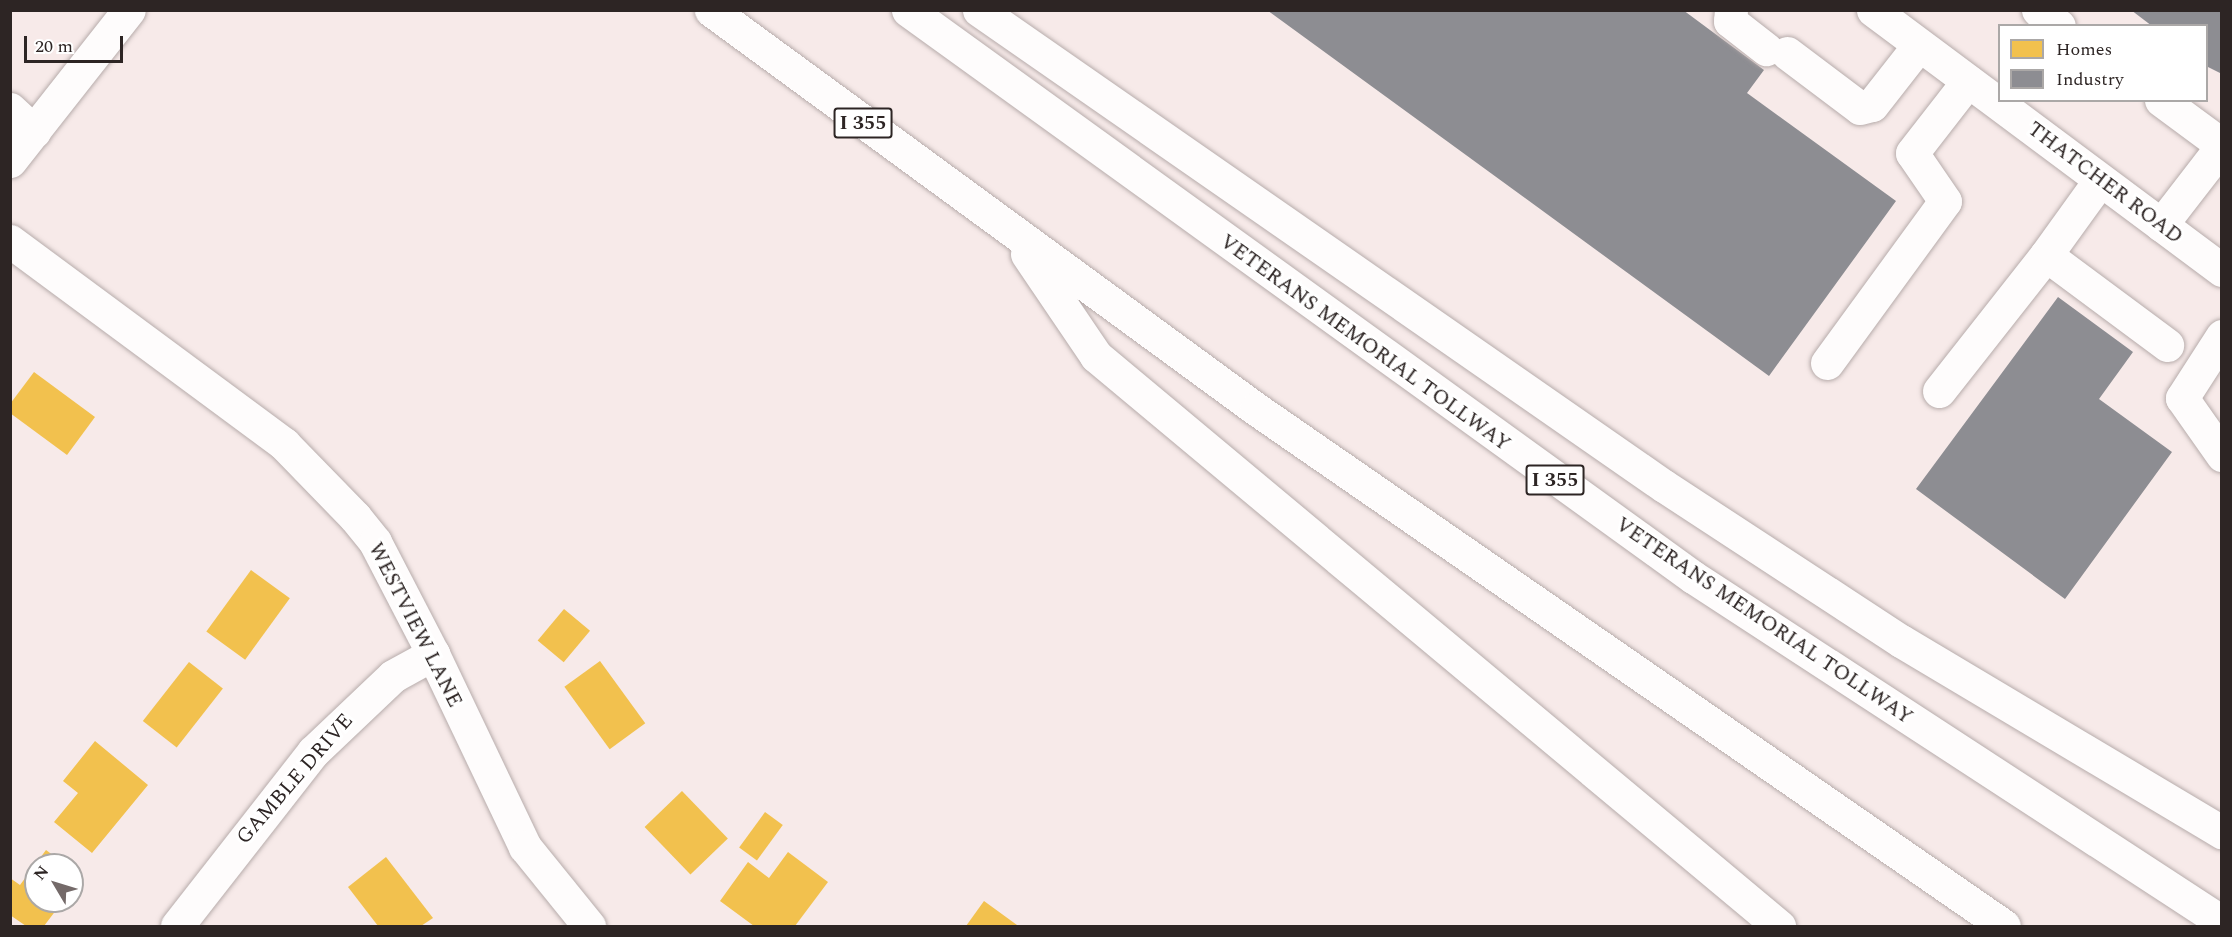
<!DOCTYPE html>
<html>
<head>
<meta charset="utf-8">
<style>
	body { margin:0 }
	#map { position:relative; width:2232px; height:937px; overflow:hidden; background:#f7eae9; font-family:Spectral,serif }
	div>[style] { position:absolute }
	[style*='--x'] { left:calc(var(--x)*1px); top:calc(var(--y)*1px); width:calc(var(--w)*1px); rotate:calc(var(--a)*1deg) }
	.homes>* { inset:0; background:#f2c14e; transform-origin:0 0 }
	.industry>* { inset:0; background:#8d8d92 }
	.roads { filter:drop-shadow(0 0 2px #b7acab) drop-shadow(0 0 2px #b7acab) }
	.minor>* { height:33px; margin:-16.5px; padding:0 16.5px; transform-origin:16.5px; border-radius:16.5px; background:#fefcfc }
	.highway>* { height:33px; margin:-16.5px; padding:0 16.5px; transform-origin:16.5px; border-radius:16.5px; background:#fefcfc }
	span { translate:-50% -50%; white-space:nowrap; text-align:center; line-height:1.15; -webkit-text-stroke:6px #fff; paint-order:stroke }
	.shield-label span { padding:2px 4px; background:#fff; border:2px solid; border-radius:4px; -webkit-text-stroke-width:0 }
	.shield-label { font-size:20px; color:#2d2524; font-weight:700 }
	.street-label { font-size:21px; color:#2d2524 }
	.frame { position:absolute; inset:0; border:12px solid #2d2524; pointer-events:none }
	.legend { position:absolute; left:1998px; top:24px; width:210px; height:78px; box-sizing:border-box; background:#fff; border:2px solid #aba8a7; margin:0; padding:8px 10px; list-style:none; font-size:18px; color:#2d2524 }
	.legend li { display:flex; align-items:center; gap:12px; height:30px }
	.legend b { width:30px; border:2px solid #aba8a7 }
	.north { position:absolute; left:24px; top:853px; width:60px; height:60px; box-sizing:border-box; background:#fff; border:2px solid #aba8a7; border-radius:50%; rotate:308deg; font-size:16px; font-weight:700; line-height:24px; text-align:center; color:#2d2524 }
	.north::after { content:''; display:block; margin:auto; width:21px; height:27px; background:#746a69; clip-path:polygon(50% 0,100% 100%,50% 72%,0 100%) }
	.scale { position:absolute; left:24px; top:36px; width:99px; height:27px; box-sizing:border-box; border:3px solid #2d2524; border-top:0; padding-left:8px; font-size:18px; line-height:21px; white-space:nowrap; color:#2d2524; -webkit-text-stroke:4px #fff; paint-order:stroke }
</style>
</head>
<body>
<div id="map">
	<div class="homes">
		<div style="clip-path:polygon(34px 372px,95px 417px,67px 455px,10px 413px,10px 404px)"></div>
		<div style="left:251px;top:570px;width:48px;height:76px;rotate:36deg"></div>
		<div style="left:564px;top:609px;width:34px;height:41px;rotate:40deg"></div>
		<div style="left:600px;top:661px;width:77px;height:44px;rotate:54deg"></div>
		<div style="left:189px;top:662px;width:43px;height:75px;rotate:38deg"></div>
		<div style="clip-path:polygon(95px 741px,148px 785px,92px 853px,54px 822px,78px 793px,63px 781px)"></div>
		<div style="left:682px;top:791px;width:66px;height:52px;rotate:46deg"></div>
		<div style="left:765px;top:812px;width:22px;height:44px;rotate:36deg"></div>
		<div style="clip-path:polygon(46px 850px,66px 865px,36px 865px,36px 901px,63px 901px,44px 926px,26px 926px,10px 915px,10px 878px,20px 885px)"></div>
		<div style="clip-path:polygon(788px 852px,828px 882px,795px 926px,754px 926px,720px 901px,748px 862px,769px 878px)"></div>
		<div style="clip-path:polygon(386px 857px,433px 918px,421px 926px,378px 926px,348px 887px)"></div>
		<div style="clip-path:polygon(72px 869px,81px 876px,72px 888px)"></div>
		<div style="clip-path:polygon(984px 901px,1017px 925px,1015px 926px,966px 926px)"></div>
	</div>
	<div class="industry">
		<div style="clip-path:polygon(1267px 10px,1683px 10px,1764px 70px,1747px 93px,1896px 201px,1769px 376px)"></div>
		<div style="clip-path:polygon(2131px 10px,2222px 10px,2222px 74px,2206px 66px,2206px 26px,2152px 26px)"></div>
		<div style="clip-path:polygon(2058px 297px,2133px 352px,2099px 399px,2172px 452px,2065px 599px,1916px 489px)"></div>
	</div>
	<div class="roads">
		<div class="minor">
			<div style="--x:1731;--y:10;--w:11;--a:95"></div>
			<div style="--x:1730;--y:21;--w:46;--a:37.9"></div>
			<div style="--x:1873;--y:10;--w:435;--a:36.7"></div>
			<div style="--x:2038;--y:10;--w:26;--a:37"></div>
			<div style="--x:1787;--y:53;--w:91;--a:37"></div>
			<div style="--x:1860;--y:108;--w:12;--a:-14"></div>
			<div style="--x:1872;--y:105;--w:76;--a:-51.9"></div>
			<div style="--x:2161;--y:100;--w:76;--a:36.4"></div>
			<div style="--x:10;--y:109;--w:33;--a:43"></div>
			<div style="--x:10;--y:161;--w:192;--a:-51.8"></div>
			<div style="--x:2100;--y:180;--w:92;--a:125.8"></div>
			<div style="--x:2046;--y:255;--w:151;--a:36.6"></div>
			<div style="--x:2161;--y:225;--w:100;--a:-52.3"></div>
			<div style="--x:10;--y:241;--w:341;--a:36.5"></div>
			<div style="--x:284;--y:444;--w:102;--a:45.8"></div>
			<div style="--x:355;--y:517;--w:32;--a:51"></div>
			<div style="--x:375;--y:542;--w:126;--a:62.6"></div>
			<div style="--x:433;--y:654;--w:214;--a:64.5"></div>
			<div style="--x:525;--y:847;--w:102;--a:51"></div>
			<div style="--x:2222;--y:336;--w:74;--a:122.8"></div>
			<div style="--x:2182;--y:398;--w:70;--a:54.9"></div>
			<div style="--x:1827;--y:363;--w:200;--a:-53.9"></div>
			<div style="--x:1945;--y:201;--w:58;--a:-124.5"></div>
			<div style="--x:1912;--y:153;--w:91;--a:-52.1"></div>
			<div style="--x:1939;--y:391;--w:173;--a:-51.8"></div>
			<div style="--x:177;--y:926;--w:221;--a:-52"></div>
			<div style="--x:313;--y:752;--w:110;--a:-43.5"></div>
			<div style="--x:393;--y:676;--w:46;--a:-28.8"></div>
		</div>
		<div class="highway">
			<div style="--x:711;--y:10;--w:675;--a:36.21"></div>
			<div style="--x:1256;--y:409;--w:909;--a:34.65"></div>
			<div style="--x:908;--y:10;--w:968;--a:35.84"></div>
			<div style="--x:1693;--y:577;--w:632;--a:33.11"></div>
			<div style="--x:979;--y:10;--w:834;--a:34.8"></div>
			<div style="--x:1664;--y:486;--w:283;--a:33.2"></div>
			<div style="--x:1901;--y:641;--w:374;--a:30.8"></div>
			<div style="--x:1027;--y:254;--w:123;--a:55.9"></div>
			<div style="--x:1096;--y:356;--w:890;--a:39.85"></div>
		</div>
	</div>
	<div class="shield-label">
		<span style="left:863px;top:123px">I 355</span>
		<span style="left:1555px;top:480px">I 355</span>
	</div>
	<div class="street-label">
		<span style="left:2105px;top:183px;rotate:37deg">THATCHER ROAD</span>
		<span style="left:1365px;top:343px;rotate:36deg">VETERANS MEMORIAL TOLLWAY</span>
		<span style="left:1764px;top:621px;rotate:34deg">VETERANS MEMORIAL TOLLWAY</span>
		<span style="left:415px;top:625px;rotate:63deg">WESTVIEW LANE</span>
		<span style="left:295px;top:779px;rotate:-49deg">GAMBLE DRIVE</span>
	</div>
	<div class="frame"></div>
	<ul class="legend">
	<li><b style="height:16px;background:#f2c14e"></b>Homes</li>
	<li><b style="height:16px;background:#8d8d92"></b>Industry</li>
	</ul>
	<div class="north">N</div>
	<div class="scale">20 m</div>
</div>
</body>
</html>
